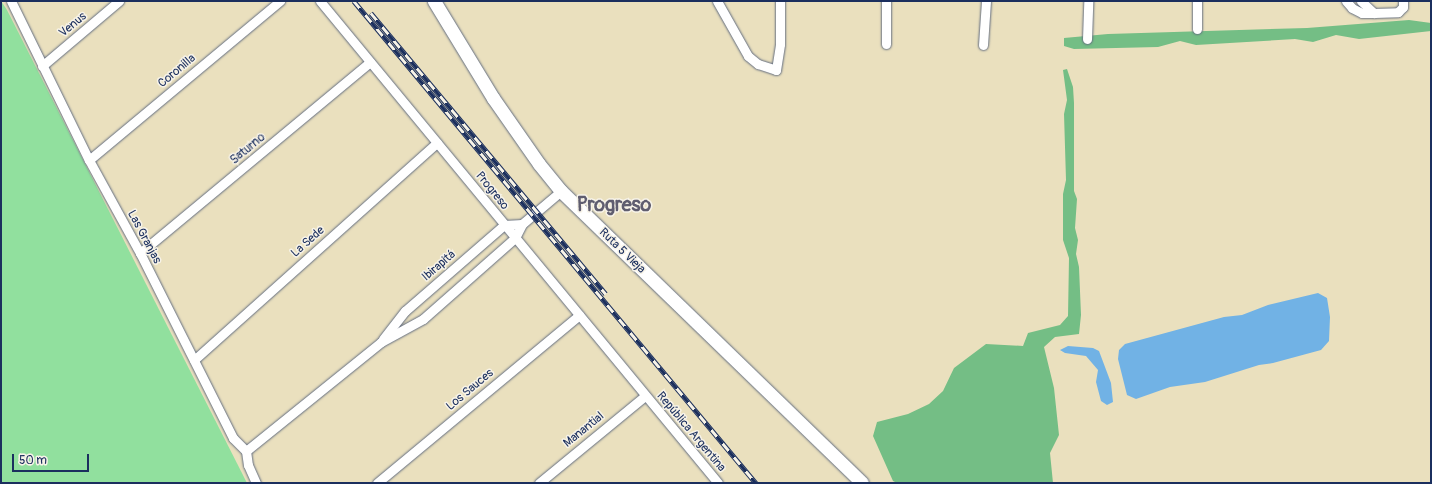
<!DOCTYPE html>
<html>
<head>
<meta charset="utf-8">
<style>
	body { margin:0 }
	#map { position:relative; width:1432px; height:484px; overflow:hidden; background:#eae0be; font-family:Pangolin,sans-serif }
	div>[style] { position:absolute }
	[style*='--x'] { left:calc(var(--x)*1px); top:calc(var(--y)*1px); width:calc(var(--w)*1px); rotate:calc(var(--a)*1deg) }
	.green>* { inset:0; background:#91e09e }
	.forest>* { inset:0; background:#74be85 }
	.water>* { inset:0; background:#71b2e5 }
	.roads { filter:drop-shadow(0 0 1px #636d80) drop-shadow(0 0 1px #636d80) }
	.street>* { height:9px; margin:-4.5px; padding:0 4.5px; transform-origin:4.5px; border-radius:4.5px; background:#fff }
	.secondary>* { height:13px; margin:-6.5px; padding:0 6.5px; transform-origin:6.5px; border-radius:6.5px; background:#fff }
	.rail>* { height:4.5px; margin-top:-2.25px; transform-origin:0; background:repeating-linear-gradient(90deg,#f7f3e8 0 9px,#1b2f5e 0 18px); box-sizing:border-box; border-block:1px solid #1b2f5e }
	span { translate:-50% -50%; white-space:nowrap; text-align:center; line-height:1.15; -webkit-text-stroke:3px #f7f3e8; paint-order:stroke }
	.street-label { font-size:12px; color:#1b2f5e }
	.town-label { font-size:20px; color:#5f5d6f; font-weight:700 }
	.frame { position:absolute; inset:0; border:2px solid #1b2f5e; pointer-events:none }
	.scale { position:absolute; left:12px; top:454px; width:77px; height:18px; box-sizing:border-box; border:2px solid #1b2f5e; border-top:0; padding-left:5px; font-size:12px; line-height:14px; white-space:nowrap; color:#1b2f5e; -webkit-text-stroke:3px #f7f3e8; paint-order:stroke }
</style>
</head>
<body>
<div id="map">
	<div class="green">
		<div style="clip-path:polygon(1px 1px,7px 10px,247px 483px,1px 483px)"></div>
	</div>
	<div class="forest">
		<div style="clip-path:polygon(1409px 20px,1431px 23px,1431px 31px,1359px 39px,1336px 35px,1313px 42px,1295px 39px,1196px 45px,1180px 41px,1158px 47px,1074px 49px,1064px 46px,1064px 38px,1108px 34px,1307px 28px)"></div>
		<div style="clip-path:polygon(1067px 69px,1073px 87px,1074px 103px,1074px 191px,1077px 199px,1075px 228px,1078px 240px,1076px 254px,1079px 267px,1081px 315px,1079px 334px,1055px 337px,1044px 347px,1054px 388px,1059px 435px,1050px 453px,1053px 483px,897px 483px,893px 481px,873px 436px,877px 422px,908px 414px,929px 404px,943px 391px,954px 368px,986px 344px,1023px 346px,1028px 333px,1060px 325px,1068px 316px,1069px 258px,1063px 240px,1063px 194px,1066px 180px,1064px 114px,1067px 100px,1063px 70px)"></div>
	</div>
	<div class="water">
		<div style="clip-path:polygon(1318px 293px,1327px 298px,1330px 317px,1329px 341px,1321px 350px,1273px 363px,1259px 365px,1205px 382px,1170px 387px,1136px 399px,1127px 395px,1118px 359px,1119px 350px,1125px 344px,1224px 317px,1242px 315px,1268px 305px)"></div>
		<div style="clip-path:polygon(1068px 346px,1093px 348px,1099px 351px,1111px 383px,1113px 402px,1107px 405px,1101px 401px,1096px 382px,1098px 370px,1086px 356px,1065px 353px,1060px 350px)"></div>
	</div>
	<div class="roads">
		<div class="street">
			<div style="--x:11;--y:1;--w:177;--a:63.9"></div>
			<div style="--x:89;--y:160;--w:106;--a:61.3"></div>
			<div style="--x:140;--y:253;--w:207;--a:63.3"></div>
			<div style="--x:233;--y:438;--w:18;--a:45"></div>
			<div style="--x:246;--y:451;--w:14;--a:82"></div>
			<div style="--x:248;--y:465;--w:20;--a:66"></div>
			<div style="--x:320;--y:1;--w:625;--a:50.45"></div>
			<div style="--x:717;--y:1;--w:63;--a:60.6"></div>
			<div style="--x:748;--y:56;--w:13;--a:39"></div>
			<div style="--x:758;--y:64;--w:19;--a:18"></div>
			<div style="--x:776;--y:70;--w:26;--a:-81"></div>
			<div style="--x:780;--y:44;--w:43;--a:-90"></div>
			<div style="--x:1346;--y:1;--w:9;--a:49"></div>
			<div style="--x:1352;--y:8;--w:11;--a:27"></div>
			<div style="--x:1362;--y:13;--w:12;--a:0"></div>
			<div style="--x:1361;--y:1;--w:18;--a:43"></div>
			<div style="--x:1374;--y:13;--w:24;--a:-2"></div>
			<div style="--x:1398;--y:12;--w:7;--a:-45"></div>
			<div style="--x:1403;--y:7;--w:6;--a:-90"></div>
			<div style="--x:1197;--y:29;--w:28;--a:-90"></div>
			<div style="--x:1087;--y:39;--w:38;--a:-88"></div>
			<div style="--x:886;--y:44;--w:43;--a:-90"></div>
			<div style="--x:983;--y:45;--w:44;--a:-86.1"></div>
			<div style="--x:42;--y:66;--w:101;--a:-40.2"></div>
			<div style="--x:89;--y:160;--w:249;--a:-39.8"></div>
			<div style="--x:140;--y:253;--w:299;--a:-39.7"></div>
			<div style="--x:383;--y:339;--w:36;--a:-52"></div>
			<div style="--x:405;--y:311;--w:131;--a:-41"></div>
			<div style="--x:504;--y:225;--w:18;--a:-3"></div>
			<div style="--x:194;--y:360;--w:326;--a:-41.8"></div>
			<div style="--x:246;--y:451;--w:174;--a:-38.9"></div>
			<div style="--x:381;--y:342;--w:48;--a:-28.7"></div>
			<div style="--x:423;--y:319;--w:123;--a:-41.4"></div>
			<div style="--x:515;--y:238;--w:16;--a:-63"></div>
			<div style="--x:522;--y:224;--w:51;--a:-40.2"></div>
			<div style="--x:377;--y:483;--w:263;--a:-39.7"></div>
			<div style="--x:539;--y:483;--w:137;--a:-39.4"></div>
		</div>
		<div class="secondary">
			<div style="--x:434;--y:1;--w:114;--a:58.7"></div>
			<div style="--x:493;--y:98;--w:80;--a:55.1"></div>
			<div style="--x:539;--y:164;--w:35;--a:51"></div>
			<div style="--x:561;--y:191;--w:419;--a:44.1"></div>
		</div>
	</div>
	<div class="rail">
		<div style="--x:354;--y:1;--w:628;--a:50.17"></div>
		<div style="--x:371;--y:13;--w:366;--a:50.1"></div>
	</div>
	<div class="street-label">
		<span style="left:73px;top:25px;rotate:-40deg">Venus</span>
		<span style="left:177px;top:71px;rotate:-40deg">Coronilla</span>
		<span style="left:248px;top:149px;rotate:-40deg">Saturno</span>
		<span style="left:492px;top:191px;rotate:51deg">Progreso</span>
		<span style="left:144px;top:237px;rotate:62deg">Las Granjas</span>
		<span style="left:308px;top:242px;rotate:-42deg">La Sede</span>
		<span style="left:622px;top:251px;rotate:44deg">Ruta 5 Vieja</span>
		<span style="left:439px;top:266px;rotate:-41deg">Ibirapitá</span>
		<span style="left:470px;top:390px;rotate:-40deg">Los Sauces</span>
		<span style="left:584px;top:430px;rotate:-39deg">Manantial</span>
		<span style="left:691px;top:432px;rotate:50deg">República Argentina</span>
	</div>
	<div class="town-label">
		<span style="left:614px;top:204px">Progreso</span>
	</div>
	<div class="frame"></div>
	<div class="scale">50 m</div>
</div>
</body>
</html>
